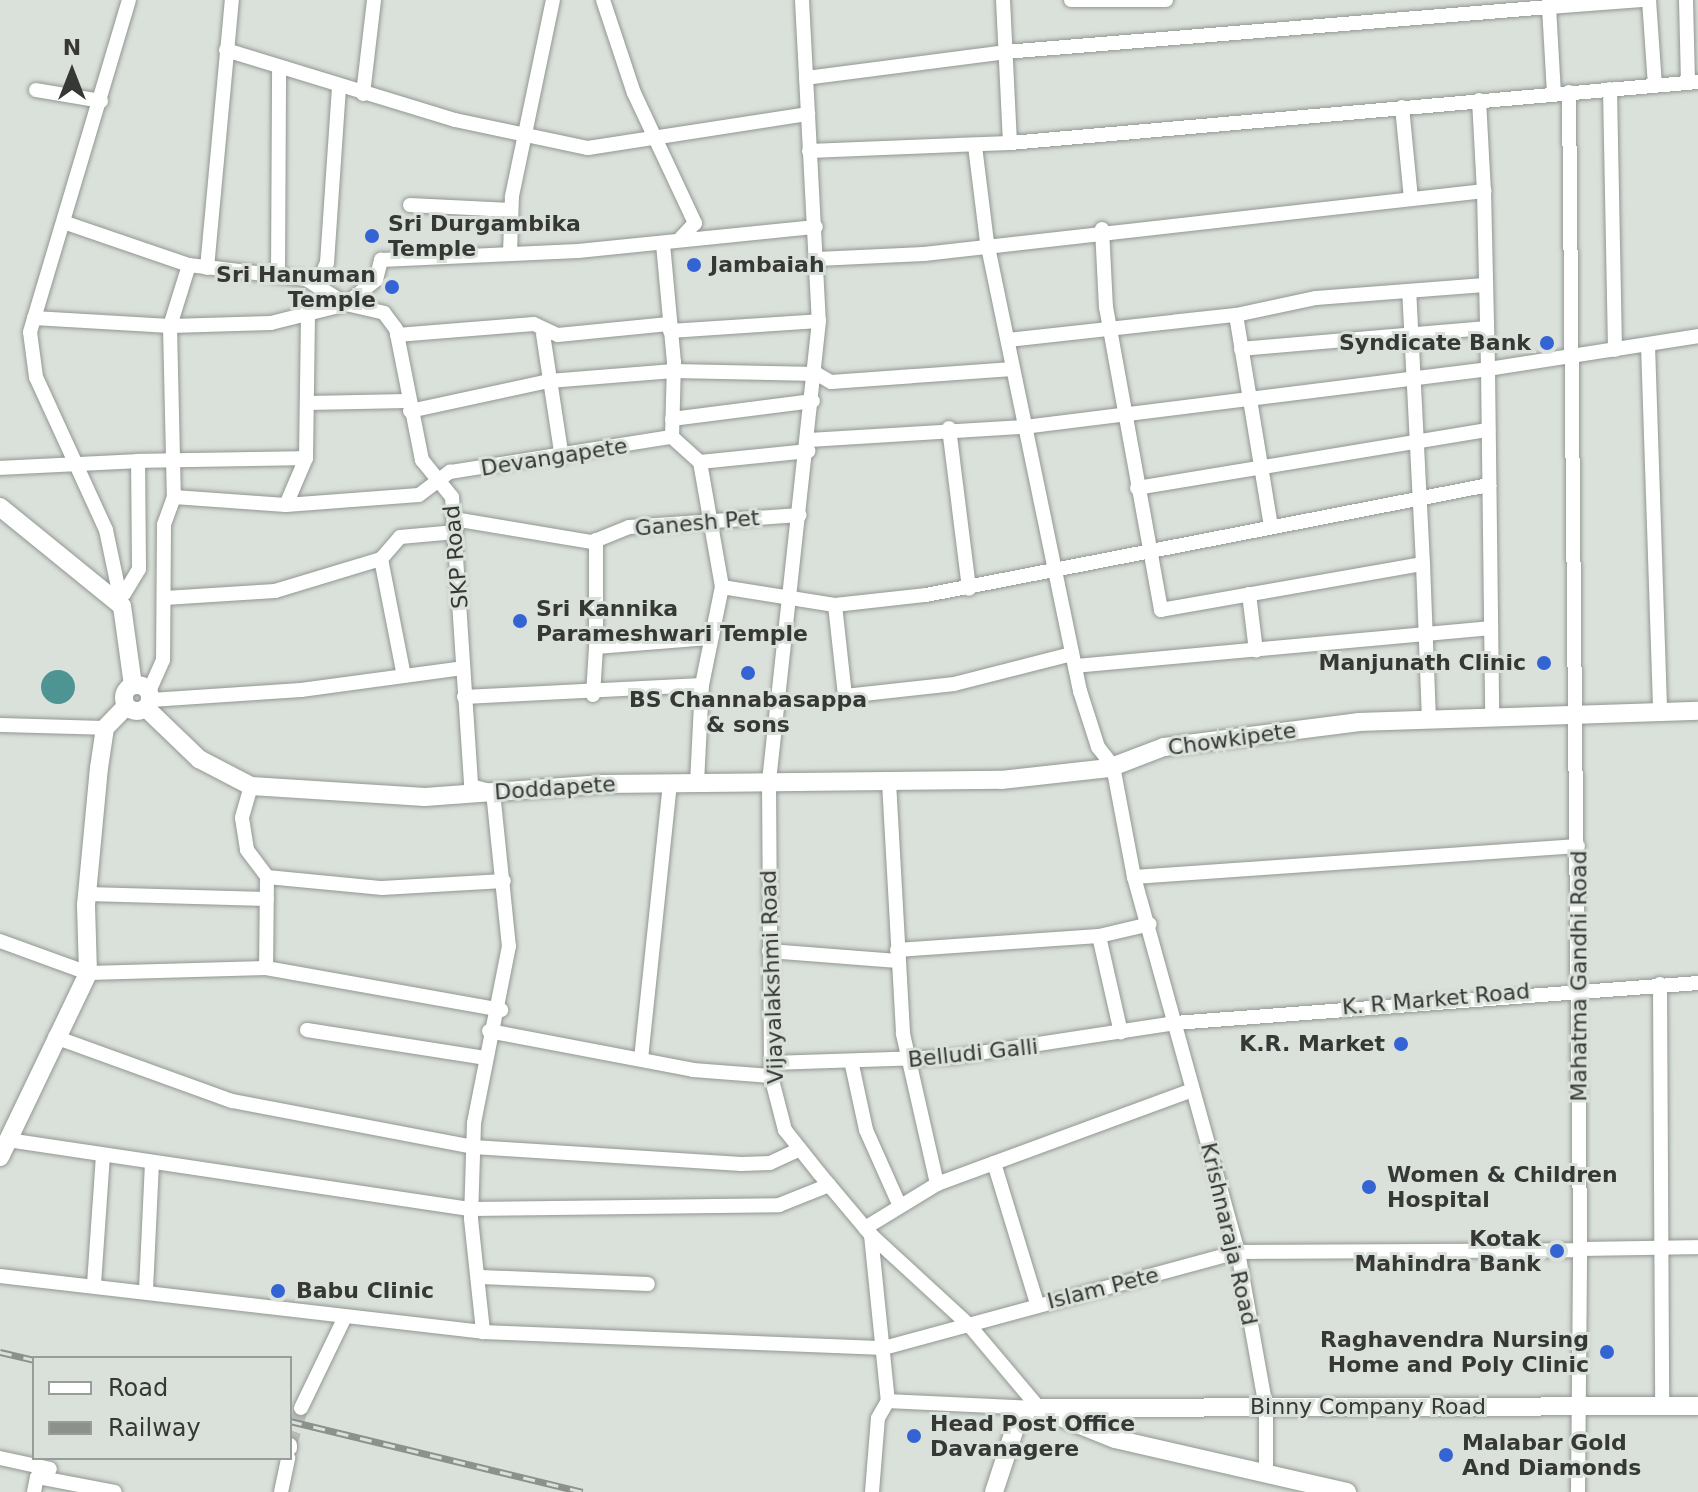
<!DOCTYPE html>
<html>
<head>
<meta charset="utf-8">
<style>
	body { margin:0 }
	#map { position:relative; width:1698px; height:1492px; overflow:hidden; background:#dae0da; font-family:"DejaVu Sans",sans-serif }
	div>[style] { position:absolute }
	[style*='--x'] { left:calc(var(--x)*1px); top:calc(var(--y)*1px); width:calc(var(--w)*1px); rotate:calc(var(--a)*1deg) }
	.water>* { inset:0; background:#4e9493 }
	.round { border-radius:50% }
	.street-tunnel>* { height:14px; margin-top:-7px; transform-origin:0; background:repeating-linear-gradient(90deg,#b9beb9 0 14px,transparent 0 21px) }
	.roads { filter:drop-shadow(0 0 2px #919791) drop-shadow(0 0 2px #919791) }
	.street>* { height:14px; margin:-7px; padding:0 7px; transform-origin:7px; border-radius:7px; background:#fff }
	.secondary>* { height:18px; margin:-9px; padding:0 9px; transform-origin:9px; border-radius:9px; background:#fff }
	.secondary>.ring { margin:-9px; padding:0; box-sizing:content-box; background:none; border:18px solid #fff; border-radius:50% }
	.rail>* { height:7px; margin-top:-3.5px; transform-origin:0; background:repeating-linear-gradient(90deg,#dae0da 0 12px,#8c918c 0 24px); box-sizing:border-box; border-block:2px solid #8c918c }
	.dots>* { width:22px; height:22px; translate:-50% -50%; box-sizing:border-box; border:4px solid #dae0da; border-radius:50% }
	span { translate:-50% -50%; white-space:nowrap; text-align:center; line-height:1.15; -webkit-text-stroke:6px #dae0da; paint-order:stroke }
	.poi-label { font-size:22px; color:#363836; font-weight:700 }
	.left { translate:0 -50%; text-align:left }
	.right { translate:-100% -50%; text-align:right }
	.street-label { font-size:22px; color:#363836 }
	.legend { position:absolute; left:32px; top:1356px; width:260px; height:104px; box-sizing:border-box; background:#dae0da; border:2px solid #989d98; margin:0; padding:10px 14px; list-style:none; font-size:24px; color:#363836 }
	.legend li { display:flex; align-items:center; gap:16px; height:40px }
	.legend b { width:40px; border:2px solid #989d98 }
	.north { position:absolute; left:32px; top:32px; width:80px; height:80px; -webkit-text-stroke:6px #dae0da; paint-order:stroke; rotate:0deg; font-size:22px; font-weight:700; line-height:32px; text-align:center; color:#363836 }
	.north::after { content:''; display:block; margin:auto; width:28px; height:36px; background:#363836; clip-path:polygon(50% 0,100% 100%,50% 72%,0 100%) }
</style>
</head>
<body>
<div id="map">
	<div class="water">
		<div class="round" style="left:41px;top:670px;width:34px;height:34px"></div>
	</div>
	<div class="street-tunnel">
		<div style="--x:290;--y:1445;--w:39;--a:-73"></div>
	</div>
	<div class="roads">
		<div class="street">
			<div style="--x:603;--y:0;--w:98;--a:71.6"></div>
			<div style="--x:634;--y:93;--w:144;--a:64.9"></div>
			<div style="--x:695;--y:223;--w:22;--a:133"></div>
			<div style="--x:802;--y:0;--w:321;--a:87"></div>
			<div style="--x:819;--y:321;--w:464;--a:96.2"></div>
			<div style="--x:769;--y:782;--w:294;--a:89.6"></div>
			<div style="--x:771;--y:1076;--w:56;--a:75.5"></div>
			<div style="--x:785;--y:1130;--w:55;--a:51.7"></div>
			<div style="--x:819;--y:1173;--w:81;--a:50"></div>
			<div style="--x:871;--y:1235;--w:133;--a:42.6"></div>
			<div style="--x:969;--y:1325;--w:109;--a:49.9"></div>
			<div style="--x:1003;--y:0;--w:143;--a:87.2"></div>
			<div style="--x:1071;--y:0;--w:95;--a:0"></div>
			<div style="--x:1649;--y:0;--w:86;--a:86"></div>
			<div style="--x:1686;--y:0;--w:83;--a:88.6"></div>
			<div style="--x:1549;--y:1;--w:6;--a:90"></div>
			<div style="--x:1549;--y:7;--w:93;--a:-4.3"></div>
			<div style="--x:226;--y:50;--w:239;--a:17"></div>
			<div style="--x:455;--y:120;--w:136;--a:11.9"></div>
			<div style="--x:588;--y:148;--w:223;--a:-8.8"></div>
			<div style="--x:806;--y:78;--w:201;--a:-7.4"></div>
			<div style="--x:1005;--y:52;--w:546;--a:-4.73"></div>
			<div style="--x:1549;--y:7;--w:87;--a:86.7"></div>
			<div style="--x:1610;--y:89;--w:261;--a:88.9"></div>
			<div style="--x:36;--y:90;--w:66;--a:9.6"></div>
			<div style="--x:1569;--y:92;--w:1150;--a:89.45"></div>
			<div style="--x:363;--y:94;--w:95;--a:-83.3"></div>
			<div style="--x:1479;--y:100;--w:91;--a:86.9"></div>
			<div style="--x:1402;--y:107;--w:91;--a:84.4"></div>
			<div style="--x:975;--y:146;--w:97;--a:82.9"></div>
			<div style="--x:987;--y:242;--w:459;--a:78.3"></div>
			<div style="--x:1080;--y:691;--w:59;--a:72.2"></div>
			<div style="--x:1098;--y:747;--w:24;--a:52"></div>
			<div style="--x:1113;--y:766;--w:113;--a:79.3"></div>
			<div style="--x:1134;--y:877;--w:389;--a:74.5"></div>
			<div style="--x:1238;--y:1252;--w:158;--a:79.8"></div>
			<div style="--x:1266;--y:1407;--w:68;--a:90"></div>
			<div style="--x:809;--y:151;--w:201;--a:-2.3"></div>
			<div style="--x:1010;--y:143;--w:691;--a:-5.07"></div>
			<div style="--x:410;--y:205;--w:101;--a:2.8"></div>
			<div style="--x:66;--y:223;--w:130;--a:18.9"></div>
			<div style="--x:1102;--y:229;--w:78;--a:87.1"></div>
			<div style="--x:1106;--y:307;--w:308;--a:79.7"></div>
			<div style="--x:1161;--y:610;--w:266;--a:-10"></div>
			<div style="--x:1423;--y:564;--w:273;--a:-92.9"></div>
			<div style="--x:663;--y:244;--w:119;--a:84.7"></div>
			<div style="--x:674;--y:362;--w:75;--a:91.5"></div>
			<div style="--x:672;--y:437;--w:38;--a:42"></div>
			<div style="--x:700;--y:462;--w:127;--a:80"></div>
			<div style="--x:722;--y:587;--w:114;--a:9.1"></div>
			<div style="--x:835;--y:605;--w:92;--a:-6.3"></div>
			<div style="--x:926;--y:595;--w:574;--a:-11.06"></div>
			<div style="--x:510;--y:253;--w:57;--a:-88"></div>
			<div style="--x:512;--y:196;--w:200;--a:-78.2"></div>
			<div style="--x:817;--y:259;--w:107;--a:-2.7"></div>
			<div style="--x:924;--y:254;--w:564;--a:-6.42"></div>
			<div style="--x:1484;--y:191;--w:178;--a:88.7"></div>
			<div style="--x:1488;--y:369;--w:213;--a:-8.9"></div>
			<div style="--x:207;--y:268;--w:269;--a:-84.7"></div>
			<div style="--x:278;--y:276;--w:209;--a:-89.7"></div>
			<div style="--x:317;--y:286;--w:25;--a:-67"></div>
			<div style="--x:327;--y:263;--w:177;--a:-86.1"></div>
			<div style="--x:346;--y:304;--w:39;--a:13"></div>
			<div style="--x:384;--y:313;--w:20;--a:53"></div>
			<div style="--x:396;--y:329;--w:134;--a:78.8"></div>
			<div style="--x:422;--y:460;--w:48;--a:51"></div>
			<div style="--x:452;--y:497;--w:290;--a:86.2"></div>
			<div style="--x:471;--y:786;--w:23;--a:15"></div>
			<div style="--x:493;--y:792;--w:155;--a:84.1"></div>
			<div style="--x:509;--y:946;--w:180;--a:101.2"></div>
			<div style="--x:474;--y:1123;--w:96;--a:91.8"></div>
			<div style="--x:471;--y:1219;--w:114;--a:83.9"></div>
			<div style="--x:346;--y:304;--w:38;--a:-39"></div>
			<div style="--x:376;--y:280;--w:21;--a:-76"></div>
			<div style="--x:381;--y:260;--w:197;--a:-2.6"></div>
			<div style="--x:578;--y:251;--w:239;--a:-5.8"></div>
			<div style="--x:1236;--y:315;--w:82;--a:-12"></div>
			<div style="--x:1316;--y:298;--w:169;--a:-4.4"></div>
			<div style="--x:34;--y:318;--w:136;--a:3.4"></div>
			<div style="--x:170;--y:326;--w:101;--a:-1.7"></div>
			<div style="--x:271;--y:323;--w:77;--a:-14.2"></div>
			<div style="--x:346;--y:304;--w:47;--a:-148"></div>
			<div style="--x:306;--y:279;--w:118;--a:-173.2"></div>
			<div style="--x:189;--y:265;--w:64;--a:107.3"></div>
			<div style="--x:170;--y:326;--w:171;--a:88.7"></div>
			<div style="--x:174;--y:497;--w:30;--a:110"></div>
			<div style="--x:164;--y:525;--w:135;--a:90.4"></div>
			<div style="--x:163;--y:660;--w:34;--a:114"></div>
			<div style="--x:670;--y:331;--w:149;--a:-3.8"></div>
			<div style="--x:543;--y:334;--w:125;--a:81.3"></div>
			<div style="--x:397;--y:335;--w:137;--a:-4.6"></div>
			<div style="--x:534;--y:324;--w:26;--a:25"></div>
			<div style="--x:558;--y:335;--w:111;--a:-5.7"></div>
			<div style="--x:1008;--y:340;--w:229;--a:-6.3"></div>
			<div style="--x:1236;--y:315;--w:214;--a:80.6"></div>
			<div style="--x:1648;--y:345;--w:366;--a:88.1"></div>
			<div style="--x:1241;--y:349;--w:246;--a:-4.9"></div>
			<div style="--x:308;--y:403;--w:100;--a:-1.1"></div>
			<div style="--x:410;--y:411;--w:142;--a:-12.2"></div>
			<div style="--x:549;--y:381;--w:125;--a:-4.6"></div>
			<div style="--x:674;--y:371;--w:143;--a:1.2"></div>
			<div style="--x:817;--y:374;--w:16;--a:30"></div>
			<div style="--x:831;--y:382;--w:182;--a:-4.1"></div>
			<div style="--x:672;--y:419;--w:142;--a:-7.3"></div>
			<div style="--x:949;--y:428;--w:162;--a:82.9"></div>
			<div style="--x:809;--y:440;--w:215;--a:-3.5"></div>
			<div style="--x:1024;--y:427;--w:468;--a:-7.1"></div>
			<div style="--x:1488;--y:369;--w:346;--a:89.3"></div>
			<div style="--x:700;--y:462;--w:109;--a:-5.8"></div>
			<div style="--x:0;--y:468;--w:138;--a:-2.9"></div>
			<div style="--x:1137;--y:488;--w:356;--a:-9.4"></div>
			<div style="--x:174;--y:497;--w:112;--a:4.1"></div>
			<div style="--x:286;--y:505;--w:133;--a:-4.3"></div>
			<div style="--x:419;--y:495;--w:39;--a:-37"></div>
			<div style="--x:450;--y:472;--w:225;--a:-9"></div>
			<div style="--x:286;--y:505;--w:51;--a:-66.9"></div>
			<div style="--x:454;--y:519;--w:140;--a:9.5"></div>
			<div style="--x:592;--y:542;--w:40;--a:-22"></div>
			<div style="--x:629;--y:527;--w:171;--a:-4"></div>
			<div style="--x:381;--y:559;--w:119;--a:78.9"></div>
			<div style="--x:1423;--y:564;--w:154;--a:87.8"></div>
			<div style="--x:124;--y:594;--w:29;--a:-59"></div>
			<div style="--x:139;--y:569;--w:108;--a:-90.5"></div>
			<div style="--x:138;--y:461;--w:168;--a:-1"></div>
			<div style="--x:306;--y:458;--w:140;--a:-89.2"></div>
			<div style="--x:1249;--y:594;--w:57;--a:83"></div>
			<div style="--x:165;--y:598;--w:110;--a:-3.6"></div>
			<div style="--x:275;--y:591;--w:111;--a:-16.8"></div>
			<div style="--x:381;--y:559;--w:29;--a:-49"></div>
			<div style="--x:400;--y:537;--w:56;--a:-5.1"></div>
			<div style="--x:835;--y:605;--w:92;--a:83.7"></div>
			<div style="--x:845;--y:696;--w:110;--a:-6.3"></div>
			<div style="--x:954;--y:684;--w:122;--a:-14.3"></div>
			<div style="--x:122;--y:606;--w:78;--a:-101.9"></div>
			<div style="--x:106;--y:530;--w:168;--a:-114.6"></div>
			<div style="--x:36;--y:377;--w:45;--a:-97.6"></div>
			<div style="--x:30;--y:332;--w:346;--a:-73.4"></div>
			<div style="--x:596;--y:647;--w:107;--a:-90"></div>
			<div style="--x:1075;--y:666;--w:417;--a:-5.2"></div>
			<div style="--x:593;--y:695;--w:48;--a:-86.4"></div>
			<div style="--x:596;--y:647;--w:113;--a:-4.6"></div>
			<div style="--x:464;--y:697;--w:238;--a:-2.9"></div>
			<div style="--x:702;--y:685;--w:100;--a:-78.5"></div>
			<div style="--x:151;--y:700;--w:150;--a:-3.8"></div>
			<div style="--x:301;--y:690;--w:163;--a:-7.7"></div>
			<div style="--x:0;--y:725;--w:105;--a:1.6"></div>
			<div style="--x:889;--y:782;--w:252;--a:86.8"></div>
			<div style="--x:903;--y:1034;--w:154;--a:77.2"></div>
			<div style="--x:697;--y:783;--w:98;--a:-87.1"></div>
			<div style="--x:251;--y:786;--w:33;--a:106"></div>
			<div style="--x:242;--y:818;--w:32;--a:81"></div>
			<div style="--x:247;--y:850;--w:34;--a:53"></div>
			<div style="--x:267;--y:877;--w:91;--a:90.6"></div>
			<div style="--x:267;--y:877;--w:116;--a:5.5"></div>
			<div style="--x:382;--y:888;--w:122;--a:-3.3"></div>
			<div style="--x:1134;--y:877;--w:445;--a:-4"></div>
			<div style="--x:87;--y:894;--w:180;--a:1.6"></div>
			<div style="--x:1099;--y:936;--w:99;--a:77.2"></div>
			<div style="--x:0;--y:941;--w:94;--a:20"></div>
			<div style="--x:88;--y:973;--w:178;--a:-1.6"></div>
			<div style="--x:266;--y:968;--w:239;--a:10.1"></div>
			<div style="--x:897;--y:950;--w:202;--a:-4"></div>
			<div style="--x:1099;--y:936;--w:52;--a:-13.2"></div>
			<div style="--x:769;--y:951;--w:129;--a:4.4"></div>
			<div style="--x:1660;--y:984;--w:422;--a:89.7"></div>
			<div style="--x:307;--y:1030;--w:180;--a:8.9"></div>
			<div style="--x:489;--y:1031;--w:208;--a:10.8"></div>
			<div style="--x:693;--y:1070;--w:78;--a:4.4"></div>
			<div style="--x:55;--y:1037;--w:188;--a:19.9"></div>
			<div style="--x:232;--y:1101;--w:245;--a:10.8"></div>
			<div style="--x:473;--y:1147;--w:269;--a:3.6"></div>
			<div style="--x:741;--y:1164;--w:29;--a:-2"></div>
			<div style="--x:770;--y:1163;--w:33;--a:-25"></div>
			<div style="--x:641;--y:1059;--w:278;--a:-84"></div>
			<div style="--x:771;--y:1063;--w:182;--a:-1.9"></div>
			<div style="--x:953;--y:1057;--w:225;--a:-8.7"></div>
			<div style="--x:1175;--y:1023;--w:525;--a:-4.37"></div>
			<div style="--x:852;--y:1065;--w:66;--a:77.8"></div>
			<div style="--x:866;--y:1130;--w:81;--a:66"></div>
			<div style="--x:8;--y:1140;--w:468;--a:8.5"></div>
			<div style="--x:471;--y:1209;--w:308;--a:-0.7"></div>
			<div style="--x:779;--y:1205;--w:54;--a:-21.8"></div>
			<div style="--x:994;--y:1163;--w:147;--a:73"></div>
			<div style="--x:865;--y:1228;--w:84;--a:-31.4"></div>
			<div style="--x:937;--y:1184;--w:272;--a:-20.2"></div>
			<div style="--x:871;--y:1235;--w:167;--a:84.2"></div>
			<div style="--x:888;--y:1401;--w:151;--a:2.7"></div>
			<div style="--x:1588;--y:1249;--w:110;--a:-1"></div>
			<div style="--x:0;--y:1276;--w:486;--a:6.6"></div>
			<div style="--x:483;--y:1332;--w:401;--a:2.3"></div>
			<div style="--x:884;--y:1348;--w:367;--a:-15.2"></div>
			<div style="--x:1238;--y:1252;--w:336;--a:-0.3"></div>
			<div style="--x:481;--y:1277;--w:167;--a:2.4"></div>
			<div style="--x:94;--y:1284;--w:129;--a:-86"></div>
			<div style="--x:146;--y:1290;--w:126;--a:-87.3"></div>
			<div style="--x:301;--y:1408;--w:101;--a:-64.2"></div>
			<div style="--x:290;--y:1448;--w:3;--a:-90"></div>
			<div style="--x:0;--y:1458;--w:51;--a:12.4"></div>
			<div style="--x:34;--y:1492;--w:15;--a:-79"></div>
			<div style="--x:37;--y:1477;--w:79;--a:10.9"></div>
			<div style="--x:281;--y:1492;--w:35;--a:-78"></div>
			<div style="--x:872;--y:1492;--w:74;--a:-85.4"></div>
			<div style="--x:878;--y:1418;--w:20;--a:-60"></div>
			<div style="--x:1578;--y:1492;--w:236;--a:-89.5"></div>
		</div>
		<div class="secondary">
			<div style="--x:0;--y:507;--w:157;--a:39.1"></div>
			<div style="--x:122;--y:606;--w:80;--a:82.1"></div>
			<div class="ring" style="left:124px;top:685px;width:8px;height:8px"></div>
			<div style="--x:146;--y:708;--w:74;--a:43.9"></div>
			<div style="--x:199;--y:759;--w:59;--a:27.4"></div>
			<div style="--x:251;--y:786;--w:174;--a:3.6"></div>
			<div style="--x:425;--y:797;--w:178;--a:-4.2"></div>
			<div style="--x:603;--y:784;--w:398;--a:-0.6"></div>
			<div style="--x:1001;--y:780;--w:109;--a:-6.3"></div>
			<div style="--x:1109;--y:768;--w:59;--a:-20.9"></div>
			<div style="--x:1164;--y:747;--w:197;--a:-7.3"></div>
			<div style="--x:1359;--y:722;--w:339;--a:-1.9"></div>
			<div style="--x:0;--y:1157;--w:204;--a:-64.4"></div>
			<div style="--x:88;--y:973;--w:68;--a:-91.7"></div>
			<div style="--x:86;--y:905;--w:138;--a:-84.6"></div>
			<div style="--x:99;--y:768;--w:40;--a:-81.5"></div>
			<div style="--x:105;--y:728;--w:30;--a:-46"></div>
			<div style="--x:1039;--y:1408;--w:659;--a:-0.17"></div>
			<div style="--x:1045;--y:1411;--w:75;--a:21.8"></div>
			<div style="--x:1115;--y:1439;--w:238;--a:12.9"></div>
			<div style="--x:994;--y:1492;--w:67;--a:-71.8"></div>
			<div style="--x:1015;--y:1428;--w:29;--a:-54"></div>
		</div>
	</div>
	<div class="rail">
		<div style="--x:0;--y:1352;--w:35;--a:13"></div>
		<div style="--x:290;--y:1421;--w:301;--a:13.6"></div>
	</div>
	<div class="dots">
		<div style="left:372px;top:236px;background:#3463d3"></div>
		<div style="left:694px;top:265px;background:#3463d3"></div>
		<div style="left:392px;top:287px;background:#3463d3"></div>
		<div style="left:1547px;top:343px;background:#3463d3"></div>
		<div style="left:520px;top:621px;background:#3463d3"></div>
		<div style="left:1544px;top:663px;background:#3463d3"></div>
		<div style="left:748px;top:673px;background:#3463d3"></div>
		<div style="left:1401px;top:1044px;background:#3463d3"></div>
		<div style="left:1369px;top:1187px;background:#3463d3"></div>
		<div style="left:1557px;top:1251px;background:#3463d3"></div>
		<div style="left:278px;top:1291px;background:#3463d3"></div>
		<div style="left:1607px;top:1352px;background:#3463d3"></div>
		<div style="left:914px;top:1436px;background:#3463d3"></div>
		<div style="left:1446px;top:1455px;background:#3463d3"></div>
	</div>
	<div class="poi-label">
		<span class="left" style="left:388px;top:236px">Sri Durgambika<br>Temple</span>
		<span class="left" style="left:710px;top:265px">Jambaiah</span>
		<span class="right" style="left:376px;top:287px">Sri Hanuman<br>Temple</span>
		<span class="right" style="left:1531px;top:343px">Syndicate Bank</span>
		<span class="left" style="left:536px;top:621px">Sri Kannika<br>Parameshwari Temple</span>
		<span class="right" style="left:1526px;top:663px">Manjunath Clinic</span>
		<span style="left:748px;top:712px">BS Channabasappa<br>&amp; sons</span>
		<span class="right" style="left:1385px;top:1044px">K.R. Market</span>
		<span class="left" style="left:1387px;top:1187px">Women &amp; Children<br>Hospital</span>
		<span class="right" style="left:1541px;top:1251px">Kotak<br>Mahindra Bank</span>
		<span class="left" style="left:296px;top:1291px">Babu Clinic</span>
		<span class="right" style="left:1589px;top:1352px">Raghavendra Nursing<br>Home and Poly Clinic</span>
		<span class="left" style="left:930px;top:1436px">Head Post Office<br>Davanagere</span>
		<span class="left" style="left:1462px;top:1455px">Malabar Gold<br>And Diamonds</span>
	</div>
	<div class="street-label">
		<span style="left:554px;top:457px;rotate:-9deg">Devangapete</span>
		<span style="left:697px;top:523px;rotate:-5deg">Ganesh Pet</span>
		<span style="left:456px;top:557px;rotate:-95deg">SKP Road</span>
		<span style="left:1232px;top:739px;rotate:-8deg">Chowkipete</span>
		<span style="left:555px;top:788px;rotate:-4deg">Doddapete</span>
		<span style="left:1579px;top:976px;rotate:-90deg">Mahatma Gandhi Road</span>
		<span style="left:772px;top:977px;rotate:-92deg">Vijayalakshmi Road</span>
		<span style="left:1436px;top:999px;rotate:-5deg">K. R Market Road</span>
		<span style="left:973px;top:1053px;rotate:-6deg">Belludi Galli</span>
		<span style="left:1229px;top:1234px;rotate:77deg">Krishnaraja Road</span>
		<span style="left:1103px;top:1288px;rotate:-14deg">Islam Pete</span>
		<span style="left:1368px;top:1407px">Binny Company Road</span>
	</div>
	<ul class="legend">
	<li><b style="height:10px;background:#fff"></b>Road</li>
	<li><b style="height:10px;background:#8c918c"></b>Railway</li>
	</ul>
	<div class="north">N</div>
</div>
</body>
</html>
